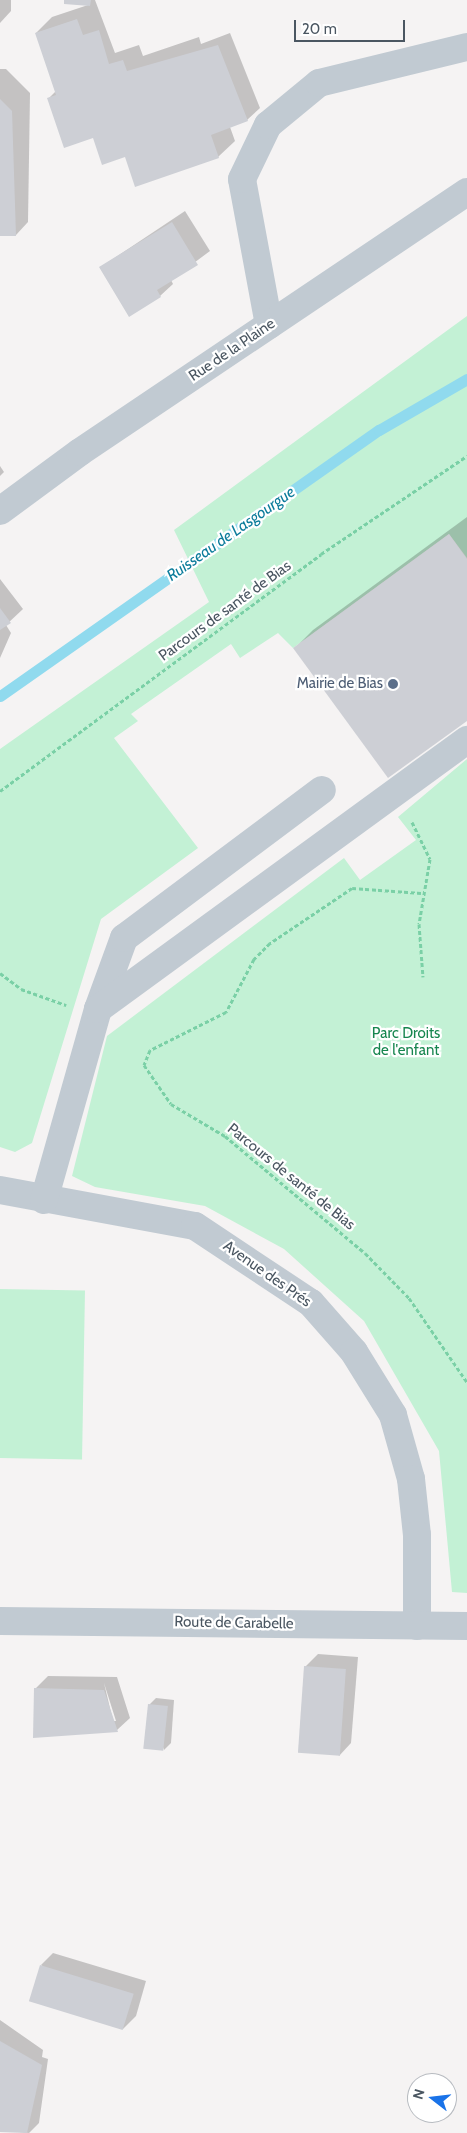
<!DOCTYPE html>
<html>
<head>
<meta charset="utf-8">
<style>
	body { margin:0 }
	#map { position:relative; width:467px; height:2133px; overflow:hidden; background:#f5f3f3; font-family:Cabin,sans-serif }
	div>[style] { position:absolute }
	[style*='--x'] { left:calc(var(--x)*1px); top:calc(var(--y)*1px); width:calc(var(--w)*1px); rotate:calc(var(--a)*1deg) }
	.green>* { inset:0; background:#c3f1d5; transform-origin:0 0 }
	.shadow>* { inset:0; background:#0003 }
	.stream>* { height:11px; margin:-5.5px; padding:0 5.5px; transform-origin:5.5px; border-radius:5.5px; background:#90daee }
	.building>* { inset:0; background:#cdcfd5; transform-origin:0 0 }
	.path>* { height:3px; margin-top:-1.5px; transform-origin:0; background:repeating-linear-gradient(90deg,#7ad0a6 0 4px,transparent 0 6.5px) }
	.minor>* { height:28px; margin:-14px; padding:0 14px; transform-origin:14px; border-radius:14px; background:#c1cad2 }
	.dots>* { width:14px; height:14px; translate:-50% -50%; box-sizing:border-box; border:2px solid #fff; border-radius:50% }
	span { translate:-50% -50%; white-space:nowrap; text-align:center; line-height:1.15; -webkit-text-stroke:4.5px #fff; paint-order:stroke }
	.street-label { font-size:15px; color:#4a5661 }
	.service-label { font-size:15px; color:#4e5e75 }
	.right { translate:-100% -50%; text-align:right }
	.park-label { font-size:15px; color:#17864f }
	.water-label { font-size:16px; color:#0c7c9b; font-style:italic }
	.north { position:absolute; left:407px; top:2073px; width:50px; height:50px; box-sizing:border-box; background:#fff; border:1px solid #b7bbc0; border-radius:50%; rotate:286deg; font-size:14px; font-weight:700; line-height:20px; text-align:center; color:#4a5661 }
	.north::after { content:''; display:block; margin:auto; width:18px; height:22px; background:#1a73e8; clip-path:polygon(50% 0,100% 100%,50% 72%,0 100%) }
	.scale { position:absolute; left:294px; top:20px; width:111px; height:22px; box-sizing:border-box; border:2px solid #4a5661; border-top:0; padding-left:6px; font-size:15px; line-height:18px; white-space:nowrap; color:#4a5661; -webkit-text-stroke:4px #fff; paint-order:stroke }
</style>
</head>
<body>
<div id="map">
	<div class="green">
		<div style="clip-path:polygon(467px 316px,467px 558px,449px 534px,293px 648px,278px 633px,240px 658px,231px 644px,131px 714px,138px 721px,114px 738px,198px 848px,101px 919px,32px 1143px,15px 1152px,0 1147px,0 749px,209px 602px,174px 530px)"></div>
		<div style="clip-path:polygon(467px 759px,467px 1593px,452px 1592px,439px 1451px,364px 1321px,284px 1249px,205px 1206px,95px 1187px,72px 1176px,107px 1036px,344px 858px,360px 880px,416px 840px,398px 817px)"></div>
		<div style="left:0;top:1289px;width:85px;height:169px;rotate:1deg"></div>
	</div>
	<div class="shadow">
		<div style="clip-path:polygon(0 0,11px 0,11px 11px,0 23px)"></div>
		<div style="clip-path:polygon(66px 0,95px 0,115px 53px,139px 45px,143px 56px,199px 37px,201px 44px,230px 33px,260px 108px,247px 120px,230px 127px,235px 141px,218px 157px,126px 155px,94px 137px,48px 99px,56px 91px,36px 33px,52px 17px,88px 5px)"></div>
		<div style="clip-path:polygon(0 69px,6px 69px,30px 93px,28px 222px,16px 235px,0 235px)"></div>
		<div style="clip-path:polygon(185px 211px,210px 251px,171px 280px,173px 284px,160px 296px,101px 267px)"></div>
		<div style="clip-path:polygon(0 466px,4px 472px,0 476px)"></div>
		<div style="clip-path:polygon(467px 517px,467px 720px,295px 648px,313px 630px)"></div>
		<div style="clip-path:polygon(0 579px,23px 609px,6px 625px,11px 633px,0 658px)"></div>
		<div style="clip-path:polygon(318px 1654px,358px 1657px,351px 1743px,339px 1756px,305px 1667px)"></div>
		<div style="clip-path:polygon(evenodd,48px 1676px,117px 1677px,130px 1718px,117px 1730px,35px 1689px,48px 1676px,104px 1683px,116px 1721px,113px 1721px,104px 1683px)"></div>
		<div style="clip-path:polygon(156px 1698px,174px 1700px,171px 1743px,164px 1750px,149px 1705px)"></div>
		<div style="clip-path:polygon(53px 1953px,146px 1981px,136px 2016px,123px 2029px,41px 1965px)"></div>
		<div style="clip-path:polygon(0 2020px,43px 2050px,42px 2057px,48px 2059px,39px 2123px,29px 2133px,0 2130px)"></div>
	</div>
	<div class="stream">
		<div style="--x:0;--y:696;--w:463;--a:-35.1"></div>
		<div style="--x:379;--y:430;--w:102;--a:-30.1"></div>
	</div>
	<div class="building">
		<div style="clip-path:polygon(64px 0,91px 0,90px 6px,64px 4px)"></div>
		<div style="clip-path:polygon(77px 19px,83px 35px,99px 30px,109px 64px,123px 60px,127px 71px,218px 45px,248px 121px,211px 135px,219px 158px,135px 187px,125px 157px,102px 165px,93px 138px,64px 148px,47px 98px,56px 95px,35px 33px)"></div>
		<div style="clip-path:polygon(0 99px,12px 111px,16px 236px,0 236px)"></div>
		<div style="clip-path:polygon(172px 222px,198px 265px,157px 290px,161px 297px,129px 317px,99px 267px)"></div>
		<div style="clip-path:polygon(449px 534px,467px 559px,467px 721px,388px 778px,293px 648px)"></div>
		<div style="clip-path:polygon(0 608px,11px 623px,0 630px)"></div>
		<div style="left:304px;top:1666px;width:42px;height:87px;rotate:4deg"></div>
		<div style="clip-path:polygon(34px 1688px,104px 1690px,118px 1732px,33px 1738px)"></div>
		<div style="left:148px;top:1704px;width:20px;height:45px;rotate:6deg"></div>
		<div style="left:40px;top:1965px;width:98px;height:38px;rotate:17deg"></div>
		<div style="clip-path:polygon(0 2041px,42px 2065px,27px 2133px,0 2132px)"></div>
	</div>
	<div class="path">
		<div style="--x:0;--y:791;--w:399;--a:-36.4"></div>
		<div style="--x:321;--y:554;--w:176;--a:-33.9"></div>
		<div style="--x:412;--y:822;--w:41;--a:64.1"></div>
		<div style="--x:430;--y:859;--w:66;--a:99.6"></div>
		<div style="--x:419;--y:924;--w:53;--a:85.7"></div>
		<div style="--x:421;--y:893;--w:69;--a:-175.9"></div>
		<div style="--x:352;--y:888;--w:99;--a:146.1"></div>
		<div style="--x:270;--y:943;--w:23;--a:135"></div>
		<div style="--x:254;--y:959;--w:60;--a:117.8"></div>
		<div style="--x:226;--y:1012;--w:85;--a:153.4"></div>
		<div style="--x:150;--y:1050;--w:16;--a:112"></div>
		<div style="--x:144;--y:1065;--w:47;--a:55.3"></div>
		<div style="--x:171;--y:1104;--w:63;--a:30.7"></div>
		<div style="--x:225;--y:1136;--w:182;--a:39.9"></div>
		<div style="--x:365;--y:1253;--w:63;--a:45.6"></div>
		<div style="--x:409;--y:1298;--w:102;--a:55.4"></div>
		<div style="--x:0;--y:973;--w:26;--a:37"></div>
		<div style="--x:21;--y:989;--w:48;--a:19.6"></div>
	</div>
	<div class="minor">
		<div style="--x:269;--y:325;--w:148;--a:-100.5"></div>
		<div style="--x:242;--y:179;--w:60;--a:-64.3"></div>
		<div style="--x:268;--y:125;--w:66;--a:-39.5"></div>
		<div style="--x:319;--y:83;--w:152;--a:-13.7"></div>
		<div style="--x:0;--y:511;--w:99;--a:-36.4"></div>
		<div style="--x:80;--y:452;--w:466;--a:-33.9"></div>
		<div style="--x:98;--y:1009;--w:76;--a:-69.9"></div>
		<div style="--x:124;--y:938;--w:247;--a:-36.8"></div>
		<div style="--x:0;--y:1190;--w:198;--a:10.5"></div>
		<div style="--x:195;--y:1226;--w:139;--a:33.6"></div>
		<div style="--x:311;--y:1303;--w:65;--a:48.7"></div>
		<div style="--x:354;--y:1352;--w:74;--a:58.2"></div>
		<div style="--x:393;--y:1415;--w:66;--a:74.3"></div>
		<div style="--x:411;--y:1479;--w:56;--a:83.9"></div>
		<div style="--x:417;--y:1535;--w:91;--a:90"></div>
		<div style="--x:44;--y:1200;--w:198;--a:-74.2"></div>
		<div style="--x:98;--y:1009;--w:457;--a:-36.1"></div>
		<div style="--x:0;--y:1621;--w:467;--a:0.6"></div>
	</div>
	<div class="dots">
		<div style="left:393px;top:684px;background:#5c6f8a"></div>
	</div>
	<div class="street-label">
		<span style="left:232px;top:350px;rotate:-34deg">Rue de la Plaine</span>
		<span style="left:225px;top:611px;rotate:-36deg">Parcours de santé de Bias</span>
		<span style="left:291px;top:1177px;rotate:39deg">Parcours de santé de Bias</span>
		<span style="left:267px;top:1274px;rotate:35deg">Avenue des Prés</span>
		<span style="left:234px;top:1623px;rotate:1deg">Route de Carabelle</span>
	</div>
	<div class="service-label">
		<span class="right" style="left:383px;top:684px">Mairie de Bias</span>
	</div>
	<div class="park-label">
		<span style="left:406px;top:1042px">Parc Droits<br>de l'enfant</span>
	</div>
	<div class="water-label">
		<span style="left:231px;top:534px;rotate:-35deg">Ruisseau de Lasgourgue</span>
	</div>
	<div class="north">N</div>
	<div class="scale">20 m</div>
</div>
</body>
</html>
